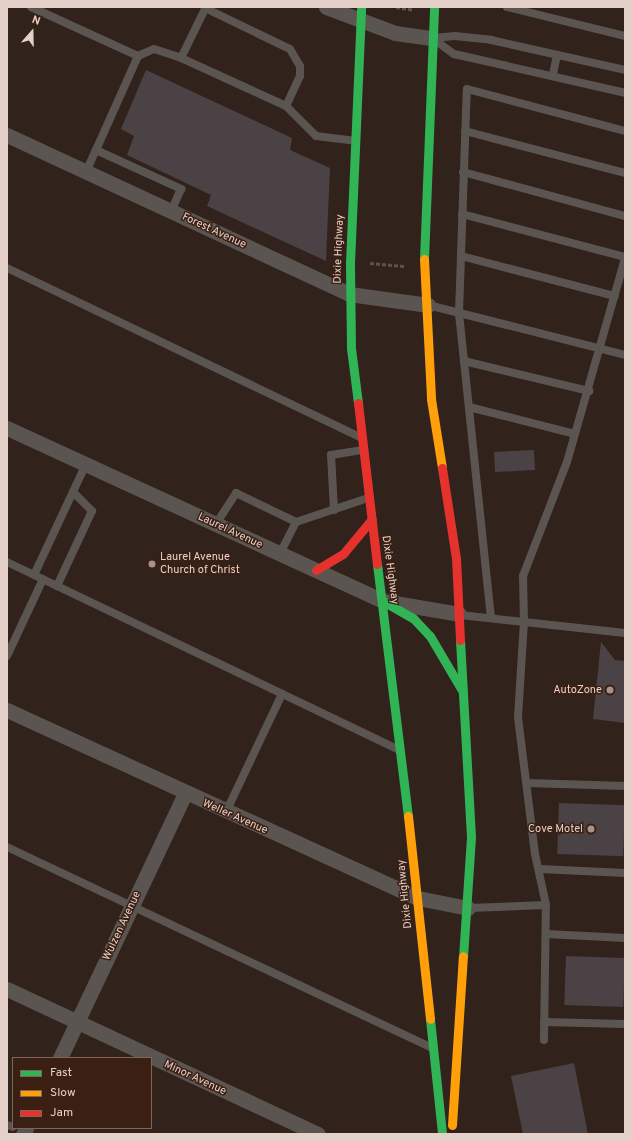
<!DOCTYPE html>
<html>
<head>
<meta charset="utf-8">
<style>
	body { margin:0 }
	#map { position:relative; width:632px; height:1141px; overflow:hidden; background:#32221c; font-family:Overpass,sans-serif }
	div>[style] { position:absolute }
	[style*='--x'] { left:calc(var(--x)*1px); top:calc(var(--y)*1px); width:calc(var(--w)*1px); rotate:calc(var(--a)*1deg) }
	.building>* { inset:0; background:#4b4245; transform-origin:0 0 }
	.path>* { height:2.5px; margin-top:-1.25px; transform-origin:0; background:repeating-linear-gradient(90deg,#5b524f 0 4px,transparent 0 6px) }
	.lane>* { height:8px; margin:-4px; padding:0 4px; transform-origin:4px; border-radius:4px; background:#5b5552 }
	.street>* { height:15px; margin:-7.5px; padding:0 7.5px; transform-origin:7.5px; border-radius:7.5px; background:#5b5552 }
	.fast>* { height:9px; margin:-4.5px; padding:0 4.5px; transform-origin:4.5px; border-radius:4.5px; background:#30b455 }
	.slow>* { height:9px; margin:-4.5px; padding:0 4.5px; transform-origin:4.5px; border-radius:4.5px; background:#ff9f0a }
	.jam>* { height:9px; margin:-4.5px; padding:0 4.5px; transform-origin:4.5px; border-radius:4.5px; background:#e5322d }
	.dots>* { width:11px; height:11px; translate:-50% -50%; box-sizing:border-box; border:2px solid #3b1f13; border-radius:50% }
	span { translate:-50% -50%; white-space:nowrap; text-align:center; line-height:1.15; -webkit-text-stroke:3px #3b1f13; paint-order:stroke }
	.street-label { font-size:11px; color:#e5d1c9 }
	.poi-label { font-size:11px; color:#e5d1c9 }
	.left { translate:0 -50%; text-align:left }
	.right { translate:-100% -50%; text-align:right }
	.frame { position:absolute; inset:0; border:8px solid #e5d1c9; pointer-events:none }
	.legend { position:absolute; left:12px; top:1057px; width:140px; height:72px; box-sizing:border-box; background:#3b1f13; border:1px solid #7f665c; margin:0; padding:5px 7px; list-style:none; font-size:12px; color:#e5d1c9 }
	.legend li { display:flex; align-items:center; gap:8px; height:20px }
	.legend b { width:20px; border:1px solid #7f665c }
	.north { position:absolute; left:12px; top:12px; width:40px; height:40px; -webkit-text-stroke:3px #3b1f13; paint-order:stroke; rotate:20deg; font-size:11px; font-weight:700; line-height:16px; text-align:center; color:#e5d1c9 }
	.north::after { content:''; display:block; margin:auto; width:14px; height:18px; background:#e5d1c9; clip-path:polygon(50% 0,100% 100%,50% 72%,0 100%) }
</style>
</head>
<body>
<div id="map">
	<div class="building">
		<div style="clip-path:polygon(146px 70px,292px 138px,290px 150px,330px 168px,326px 261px,207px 206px,211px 195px,127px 155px,134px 136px,121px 129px)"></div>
		<div style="left:534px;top:450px;width:20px;height:40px;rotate:87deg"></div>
		<div style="clip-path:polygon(601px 642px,615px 660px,625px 661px,625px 723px,593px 719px)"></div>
		<div style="left:559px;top:803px;width:66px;height:51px;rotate:2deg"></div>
		<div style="left:566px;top:956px;width:59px;height:49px;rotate:2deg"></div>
		<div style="clip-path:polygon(574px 1063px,588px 1134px,523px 1134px,511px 1076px)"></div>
	</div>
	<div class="path">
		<div style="--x:396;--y:7;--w:18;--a:9"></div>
		<div style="--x:370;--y:263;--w:36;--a:5"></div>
	</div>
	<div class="lane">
		<div style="--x:31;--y:7;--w:118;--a:24.6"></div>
		<div style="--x:507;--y:7;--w:122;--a:13.8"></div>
		<div style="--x:205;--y:8;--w:94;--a:25.8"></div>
		<div style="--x:290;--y:49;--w:20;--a:60"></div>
		<div style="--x:300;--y:66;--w:10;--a:90"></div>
		<div style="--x:300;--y:76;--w:33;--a:115"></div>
		<div style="--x:286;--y:106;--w:115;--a:-155.4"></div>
		<div style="--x:181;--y:58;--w:57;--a:-63.9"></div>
		<div style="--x:433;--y:38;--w:22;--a:-5"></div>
		<div style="--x:455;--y:36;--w:36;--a:6"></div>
		<div style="--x:491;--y:40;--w:137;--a:12.6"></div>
		<div style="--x:436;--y:41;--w:22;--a:36"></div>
		<div style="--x:454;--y:54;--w:175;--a:12.8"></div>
		<div style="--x:553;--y:74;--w:19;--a:-78"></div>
		<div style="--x:286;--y:106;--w:42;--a:45"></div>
		<div style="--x:316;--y:136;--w:38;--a:7"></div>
		<div style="--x:465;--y:131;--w:165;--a:14.7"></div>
		<div style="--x:96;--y:150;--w:103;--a:-65.9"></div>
		<div style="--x:138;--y:56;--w:17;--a:-24"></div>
		<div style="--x:154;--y:49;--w:28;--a:18"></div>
		<div style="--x:86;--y:172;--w:24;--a:-66"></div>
		<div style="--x:96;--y:150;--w:94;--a:24.6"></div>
		<div style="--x:181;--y:189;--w:24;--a:114"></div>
		<div style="--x:463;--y:172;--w:168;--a:15.2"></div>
		<div style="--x:462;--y:214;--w:169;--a:14.8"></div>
		<div style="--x:461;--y:256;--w:159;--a:14.6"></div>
		<div style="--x:7;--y:268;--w:391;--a:25.6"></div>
		<div style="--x:428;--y:305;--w:203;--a:14.2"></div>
		<div style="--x:464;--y:361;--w:129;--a:13.5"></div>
		<div style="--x:469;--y:407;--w:109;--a:14.3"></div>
		<div style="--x:334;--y:510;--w:55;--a:-93.1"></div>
		<div style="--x:331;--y:455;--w:31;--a:-9"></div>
		<div style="--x:296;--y:522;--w:76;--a:-18.4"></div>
		<div style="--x:216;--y:524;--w:37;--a:-57"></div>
		<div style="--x:236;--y:493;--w:67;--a:25.8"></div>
		<div style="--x:296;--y:522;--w:36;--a:117"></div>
		<div style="--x:7;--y:562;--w:433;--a:25.6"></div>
		<div style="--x:34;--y:575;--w:123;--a:-64.9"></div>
		<div style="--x:57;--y:586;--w:83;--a:-65"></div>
		<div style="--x:92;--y:511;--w:27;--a:-135"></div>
		<div style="--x:460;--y:615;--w:166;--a:6.2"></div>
		<div style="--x:491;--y:618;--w:307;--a:-96"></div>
		<div style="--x:459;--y:313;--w:224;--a:-88"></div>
		<div style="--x:467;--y:89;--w:163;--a:14.9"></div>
		<div style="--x:7;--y:656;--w:85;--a:-64.9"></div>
		<div style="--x:527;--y:783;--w:98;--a:1.8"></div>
		<div style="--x:226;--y:812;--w:131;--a:-64.6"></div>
		<div style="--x:7;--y:847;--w:469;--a:25.3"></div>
		<div style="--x:540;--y:869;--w:85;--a:2.7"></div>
		<div style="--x:468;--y:908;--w:78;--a:-2.2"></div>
		<div style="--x:546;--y:934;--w:79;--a:2.9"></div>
		<div style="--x:544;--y:1022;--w:81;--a:1.4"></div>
		<div style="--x:544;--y:1040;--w:135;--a:-89.2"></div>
		<div style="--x:546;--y:905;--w:52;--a:-102.2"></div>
		<div style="--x:535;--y:854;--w:138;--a:-97.1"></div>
		<div style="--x:518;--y:717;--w:95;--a:-86.4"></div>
		<div style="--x:524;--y:622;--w:46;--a:-91.2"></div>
		<div style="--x:523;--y:576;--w:122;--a:-68.9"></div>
		<div style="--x:567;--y:462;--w:211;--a:-74.1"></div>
		<div style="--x:7;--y:1125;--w:6;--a:18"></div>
	</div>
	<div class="street">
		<div style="--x:326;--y:7;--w:74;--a:20.6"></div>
		<div style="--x:395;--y:33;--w:37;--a:8"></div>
		<div style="--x:7;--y:135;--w:377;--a:24.9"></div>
		<div style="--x:349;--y:294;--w:80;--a:7.9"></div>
		<div style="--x:7;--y:428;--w:414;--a:24.7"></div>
		<div style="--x:383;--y:601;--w:77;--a:9.7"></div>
		<div style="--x:7;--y:710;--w:452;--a:24.6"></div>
		<div style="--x:418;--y:898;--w:51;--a:11.3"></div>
		<div style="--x:7;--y:989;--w:343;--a:25"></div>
		<div style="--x:60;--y:1058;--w:292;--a:-64.7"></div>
		<div style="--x:23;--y:1134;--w:7;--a:-63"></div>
	</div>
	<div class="fast">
		<div style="--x:424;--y:259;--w:252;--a:-87.7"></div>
		<div style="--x:358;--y:403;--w:55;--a:-97.3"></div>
		<div style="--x:351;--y:348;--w:85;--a:-90.7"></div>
		<div style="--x:350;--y:263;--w:256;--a:-87.5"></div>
		<div style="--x:377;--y:564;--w:254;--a:83"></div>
		<div style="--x:383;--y:601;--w:34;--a:30"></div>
		<div style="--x:413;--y:618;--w:25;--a:47"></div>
		<div style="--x:430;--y:636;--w:65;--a:59.5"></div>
		<div style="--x:460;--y:640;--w:197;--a:86.8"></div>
		<div style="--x:471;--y:837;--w:119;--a:93.8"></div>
		<div style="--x:430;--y:1019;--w:116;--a:84"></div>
	</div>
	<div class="slow">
		<div style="--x:424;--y:259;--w:140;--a:87.1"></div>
		<div style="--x:431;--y:399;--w:70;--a:80.9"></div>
		<div style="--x:408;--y:816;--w:204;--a:83.8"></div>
		<div style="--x:452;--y:1125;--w:169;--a:-86.3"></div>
	</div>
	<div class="jam">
		<div style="--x:358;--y:403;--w:162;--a:83.3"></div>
		<div style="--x:442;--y:468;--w:91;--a:81.2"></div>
		<div style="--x:456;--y:558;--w:82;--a:87.2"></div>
		<div style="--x:316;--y:570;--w:31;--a:-31"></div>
		<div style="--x:343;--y:554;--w:45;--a:-50.4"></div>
	</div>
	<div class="dots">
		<div style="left:152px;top:564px;background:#a6948c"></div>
		<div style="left:610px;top:690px;background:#a6948c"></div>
		<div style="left:591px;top:829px;background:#a6948c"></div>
	</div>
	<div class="street-label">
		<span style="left:214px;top:231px;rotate:25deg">Forest Avenue</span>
		<span style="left:339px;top:249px;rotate:-88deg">Dixie Highway</span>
		<span style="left:230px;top:531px;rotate:25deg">Laurel Avenue</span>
		<span style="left:390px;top:570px;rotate:82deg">Dixie Highway</span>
		<span style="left:235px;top:817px;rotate:24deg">Weller Avenue</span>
		<span style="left:405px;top:894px;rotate:-96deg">Dixie Highway</span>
		<span style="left:122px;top:926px;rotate:-65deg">Wulzen Avenue</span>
		<span style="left:195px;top:1078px;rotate:25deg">Minor Avenue</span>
	</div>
	<div class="poi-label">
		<span class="left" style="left:160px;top:564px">Laurel Avenue<br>Church of Christ</span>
		<span class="right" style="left:602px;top:690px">AutoZone</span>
		<span class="right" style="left:583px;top:829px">Cove Motel</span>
	</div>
	<div class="frame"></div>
	<ul class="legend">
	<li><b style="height:5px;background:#30b455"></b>Fast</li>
	<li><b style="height:5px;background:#ff9f0a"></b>Slow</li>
	<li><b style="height:5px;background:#e5322d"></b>Jam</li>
	</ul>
	<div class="north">N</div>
</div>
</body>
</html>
